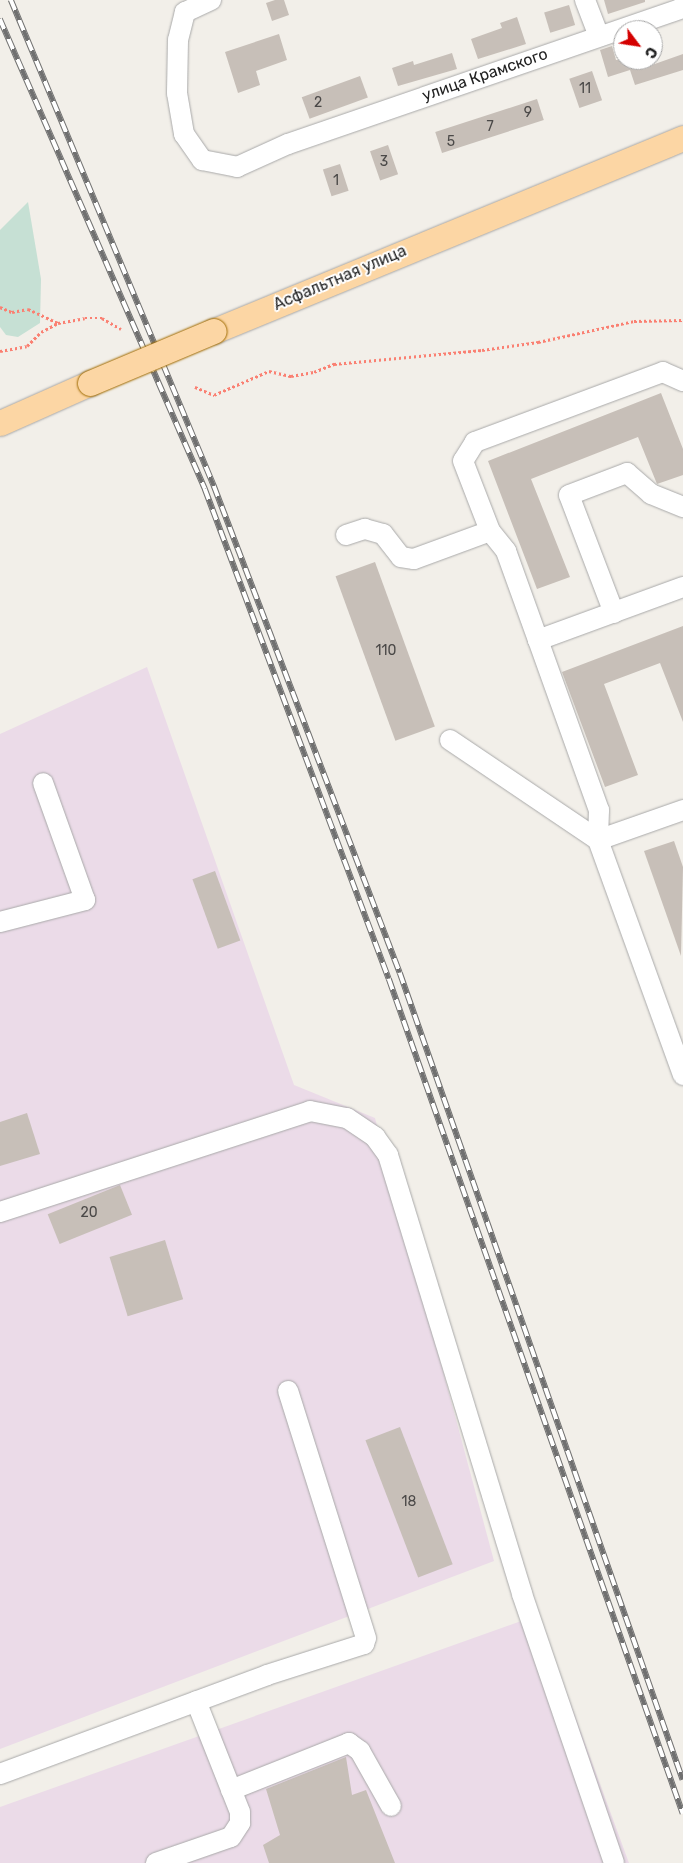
<!DOCTYPE html>
<html>
<head>
<meta charset="utf-8">
<style>
	body { margin:0 }
	#map { position:relative; width:683px; height:1863px; overflow:hidden; background:#f2efe9; font-family:Rubik,sans-serif }
	div>[style] { position:absolute }
	[style*='--x'] { left:calc(var(--x)*1px); top:calc(var(--y)*1px); width:calc(var(--w)*1px); rotate:calc(var(--a)*1deg) }
	.industrial>* { inset:0; background:#ebdbe8 }
	.wetland>* { inset:0; background:#c6e0d4 }
	.building>* { inset:0; background:#c7bfb8; transform-origin:0 0 }
	.path>* { height:2.5px; margin-top:-1.25px; transform-origin:0; background:repeating-linear-gradient(90deg,#fa8072 0 2.5px,transparent 0 5px) }
	.roads { filter:drop-shadow(0 0 1px #a9a9a9) drop-shadow(0 0 1px #a9a9a9) }
	.minor>* { height:20px; margin:-10px; padding:0 10px; transform-origin:10px; border-radius:10px; background:#fff }
	.major>* { height:25px; margin:-12.5px; padding:0 12.5px; transform-origin:12.5px; border-radius:12.5px; background:#fcd6a4 }
	.rail>* { height:5.5px; margin-top:-2.75px; transform-origin:0; background:repeating-linear-gradient(90deg,#fff 0 11px,#707070 0 22px); box-sizing:border-box; border-block:1px solid #707070 }
	.bridges { filter:drop-shadow(0 0 1px #a06b00) drop-shadow(0 0 1px #a06b00) }
	.major-bridge>* { height:25px; margin:-12.5px; padding:0 12.5px; transform-origin:12.5px; border-radius:12.5px; background:#fcd6a4 }
	span { translate:-50% -50%; white-space:nowrap; text-align:center; line-height:1.15; -webkit-text-stroke:4px #fff; paint-order:stroke }
	.number-label { font-size:14px; color:#4b4948 }
	.number-label span { -webkit-text-stroke-width:0 }
	.street-label { font-size:16px; color:#222 }
	.north { position:absolute; left:613px; top:20px; width:50px; height:50px; box-sizing:border-box; background:#fff; border:1px solid #a7a7a7; border-radius:50%; rotate:121deg; font-size:14px; font-weight:700; line-height:20px; text-align:center; color:#222 }
	.north::after { content:''; display:block; margin:auto; width:18px; height:22px; background:#d40000; clip-path:polygon(50% 0,100% 100%,50% 72%,0 100%) }
</style>
</head>
<body>
<div id="map">
	<div class="industrial">
		<div style="clip-path:polygon(147px 667px,294px 1085px,375px 1118px,494px 1561px,0 1749px,0 734px)"></div>
		<div style="clip-path:polygon(538px 1615px,629px 1863px,0 1863px,0 1807px)"></div>
	</div>
	<div class="wetland">
		<div style="clip-path:polygon(28px 202px,41px 279px,40px 323px,18px 337px,6px 335px,0 327px,0 230px)"></div>
	</div>
	<div class="building">
		<div style="clip-path:polygon(275px 0,284px 0,289px 15px,272px 21px,266px 3px)"></div>
		<div style="clip-path:polygon(604px 0,645px 0,645px 2px,608px 14px)"></div>
		<div style="left:569px;top:5px;width:21px;height:26px;rotate:73deg"></div>
		<div style="clip-path:polygon(517px 17px,526px 44px,478px 59px,471px 39px,502px 28px,500px 23px)"></div>
		<div style="clip-path:polygon(279px 34px,287px 60px,256px 71px,260px 85px,238px 93px,225px 52px)"></div>
		<div style="clip-path:polygon(612px 46px,616px 60px,653px 60px,649px 66px,683px 54px,683px 70px,635px 85px,630px 70px,608px 77px,600px 50px)"></div>
		<div style="clip-path:polygon(452px 53px,457px 69px,398px 86px,392px 68px,413px 61px,414px 65px)"></div>
		<div style="left:592px;top:71px;width:31px;height:24px;rotate:71deg"></div>
		<div style="left:360px;top:76px;width:23px;height:62px;rotate:70deg"></div>
		<div style="left:537px;top:99px;width:22px;height:107px;rotate:72deg"></div>
		<div style="left:388px;top:145px;width:31px;height:19px;rotate:71deg"></div>
		<div style="left:340px;top:164px;width:28px;height:18px;rotate:72deg"></div>
		<div style="clip-path:polygon(661px 393px,683px 449px,683px 475px,657px 484px,638px 437px,531px 479px,570px 577px,537px 589px,488px 461px)"></div>
		<div style="left:375px;top:562px;width:175px;height:42px;rotate:70deg"></div>
		<div style="clip-path:polygon(683px 626px,683px 722px,660px 663px,604px 684px,638px 775px,605px 787px,562px 672px)"></div>
		<div style="clip-path:polygon(674px 841px,683px 867px,681px 956px,644px 851px)"></div>
		<div style="left:215px;top:871px;width:74px;height:24px;rotate:70deg"></div>
		<div style="clip-path:polygon(27px 1113px,40px 1154px,0 1166px,0 1122px)"></div>
		<div style="left:120px;top:1185px;width:32px;height:78px;rotate:68deg"></div>
		<div style="left:165px;top:1240px;width:62px;height:58px;rotate:73deg"></div>
		<div style="left:400px;top:1427px;width:147px;height:37px;rotate:69deg"></div>
		<div style="clip-path:polygon(346px 1757px,352px 1795px,366px 1790px,395px 1863px,269px 1863px,263px 1845px,280px 1835px,266px 1789px)"></div>
	</div>
	<div class="path">
		<div style="--x:0;--y:307;--w:13;--a:23"></div>
		<div style="--x:12;--y:312;--w:16;--a:-11"></div>
		<div style="--x:28;--y:309;--w:33;--a:25"></div>
		<div style="--x:0;--y:351;--w:27;--a:-10"></div>
		<div style="--x:27;--y:346;--w:20;--a:-45"></div>
		<div style="--x:41;--y:332;--w:19;--a:-28"></div>
		<div style="--x:58;--y:323;--w:27;--a:-10"></div>
		<div style="--x:85;--y:318;--w:17;--a:0"></div>
		<div style="--x:102;--y:318;--w:22;--a:30"></div>
		<div style="--x:195;--y:387;--w:21;--a:23"></div>
		<div style="--x:214;--y:395;--w:60;--a:-23.6"></div>
		<div style="--x:269;--y:371;--w:23;--a:13"></div>
		<div style="--x:291;--y:376;--w:23;--a:-10"></div>
		<div style="--x:314;--y:372;--w:22;--a:-22"></div>
		<div style="--x:334;--y:364;--w:149;--a:-5.4"></div>
		<div style="--x:482;--y:350;--w:57;--a:-8.1"></div>
		<div style="--x:538;--y:342;--w:98;--a:-12.3"></div>
		<div style="--x:634;--y:321;--w:49;--a:-1.2"></div>
	</div>
	<div class="roads">
		<div class="minor">
			<div style="--x:211;--y:0;--w:29;--a:155"></div>
			<div style="--x:185;--y:12;--w:29;--a:104"></div>
			<div style="--x:178;--y:40;--w:53;--a:91.1"></div>
			<div style="--x:177;--y:93;--w:42;--a:80.3"></div>
			<div style="--x:184;--y:134;--w:32;--a:55"></div>
			<div style="--x:202;--y:160;--w:36;--a:11"></div>
			<div style="--x:237;--y:167;--w:56;--a:-24.3"></div>
			<div style="--x:288;--y:144;--w:418;--a:-19"></div>
			<div style="--x:585;--y:0;--w:39;--a:69"></div>
			<div style="--x:683;--y:381;--w:22;--a:-156"></div>
			<div style="--x:663;--y:372;--w:201;--a:159.6"></div>
			<div style="--x:475;--y:442;--w:22;--a:122"></div>
			<div style="--x:463;--y:461;--w:75;--a:68.9"></div>
			<div style="--x:490;--y:531;--w:26;--a:51"></div>
			<div style="--x:506;--y:551;--w:95;--a:70.2"></div>
			<div style="--x:538;--y:640;--w:181;--a:70.3"></div>
			<div style="--x:599;--y:810;--w:30;--a:92"></div>
			<div style="--x:598;--y:840;--w:250;--a:70.1"></div>
			<div style="--x:346;--y:535;--w:20;--a:-18"></div>
			<div style="--x:365;--y:529;--w:19;--a:16"></div>
			<div style="--x:383;--y:534;--w:29;--a:52"></div>
			<div style="--x:401;--y:557;--w:13;--a:9"></div>
			<div style="--x:414;--y:559;--w:81;--a:-20.2"></div>
			<div style="--x:614;--y:613;--w:126;--a:-110.9"></div>
			<div style="--x:569;--y:495;--w:62;--a:-20.8"></div>
			<div style="--x:627;--y:473;--w:32;--a:41"></div>
			<div style="--x:651;--y:494;--w:35;--a:22"></div>
			<div style="--x:538;--y:640;--w:154;--a:-20.1"></div>
			<div style="--x:450;--y:740;--w:179;--a:34"></div>
			<div style="--x:598;--y:840;--w:90;--a:-19.4"></div>
			<div style="--x:0;--y:922;--w:88;--a:-14.5"></div>
			<div style="--x:85;--y:900;--w:124;--a:-109.7"></div>
			<div style="--x:0;--y:1212;--w:326;--a:-18"></div>
			<div style="--x:310;--y:1111;--w:38;--a:11"></div>
			<div style="--x:347;--y:1118;--w:34;--a:34"></div>
			<div style="--x:375;--y:1137;--w:22;--a:54"></div>
			<div style="--x:388;--y:1155;--w:459;--a:73"></div>
			<div style="--x:522;--y:1594;--w:284;--a:71.1"></div>
			<div style="--x:0;--y:1774;--w:285;--a:-20.3"></div>
			<div style="--x:267;--y:1675;--w:102;--a:-17.7"></div>
			<div style="--x:364;--y:1644;--w:6;--a:-72"></div>
			<div style="--x:366;--y:1638;--w:259;--a:-107.5"></div>
			<div style="--x:231;--y:1790;--w:127;--a:-21.7"></div>
			<div style="--x:349;--y:1743;--w:14;--a:36"></div>
			<div style="--x:360;--y:1751;--w:63;--a:60.6"></div>
			<div style="--x:156;--y:1863;--w:79;--a:-19.1"></div>
			<div style="--x:231;--y:1837;--w:17;--a:-57"></div>
			<div style="--x:240;--y:1823;--w:11;--a:-90"></div>
			<div style="--x:240;--y:1812;--w:119;--a:-111.6"></div>
		</div>
		<div class="major">
			<div style="--x:214;--y:331;--w:507;--a:-22.37"></div>
			<div style="--x:0;--y:423;--w:98;--a:-24"></div>
		</div>
	</div>
	<div class="rail">
		<div style="--x:11;--y:0;--w:527;--a:67.33"></div>
		<div style="--x:214;--y:486;--w:521;--a:69.1"></div>
		<div style="--x:400;--y:973;--w:855;--a:70.68"></div>
		<div style="--x:0;--y:19;--w:513;--a:66.43"></div>
		<div style="--x:205;--y:489;--w:523;--a:69.42"></div>
		<div style="--x:389;--y:979;--w:885;--a:70.6"></div>
	</div>
	<div class="bridges">
		<div class="major-bridge">
			<div style="--x:90;--y:383;--w:134;--a:-22.8"></div>
		</div>
	</div>
	<div class="number-label">
		<span style="left:585px;top:89px">11</span>
		<span style="left:318px;top:103px">2</span>
		<span style="left:528px;top:113px">9</span>
		<span style="left:490px;top:127px">7</span>
		<span style="left:451px;top:142px">5</span>
		<span style="left:384px;top:162px">3</span>
		<span style="left:336px;top:181px">1</span>
		<span style="left:386px;top:651px">110</span>
		<span style="left:89px;top:1213px">20</span>
		<span style="left:409px;top:1502px">18</span>
	</div>
	<div class="street-label">
		<span style="left:485px;top:75px;rotate:-19deg">улица Крамского</span>
		<span style="left:340px;top:278px;rotate:-23deg">Асфальтная улица</span>
	</div>
	<div class="north">С</div>
</div>
</body>
</html>
